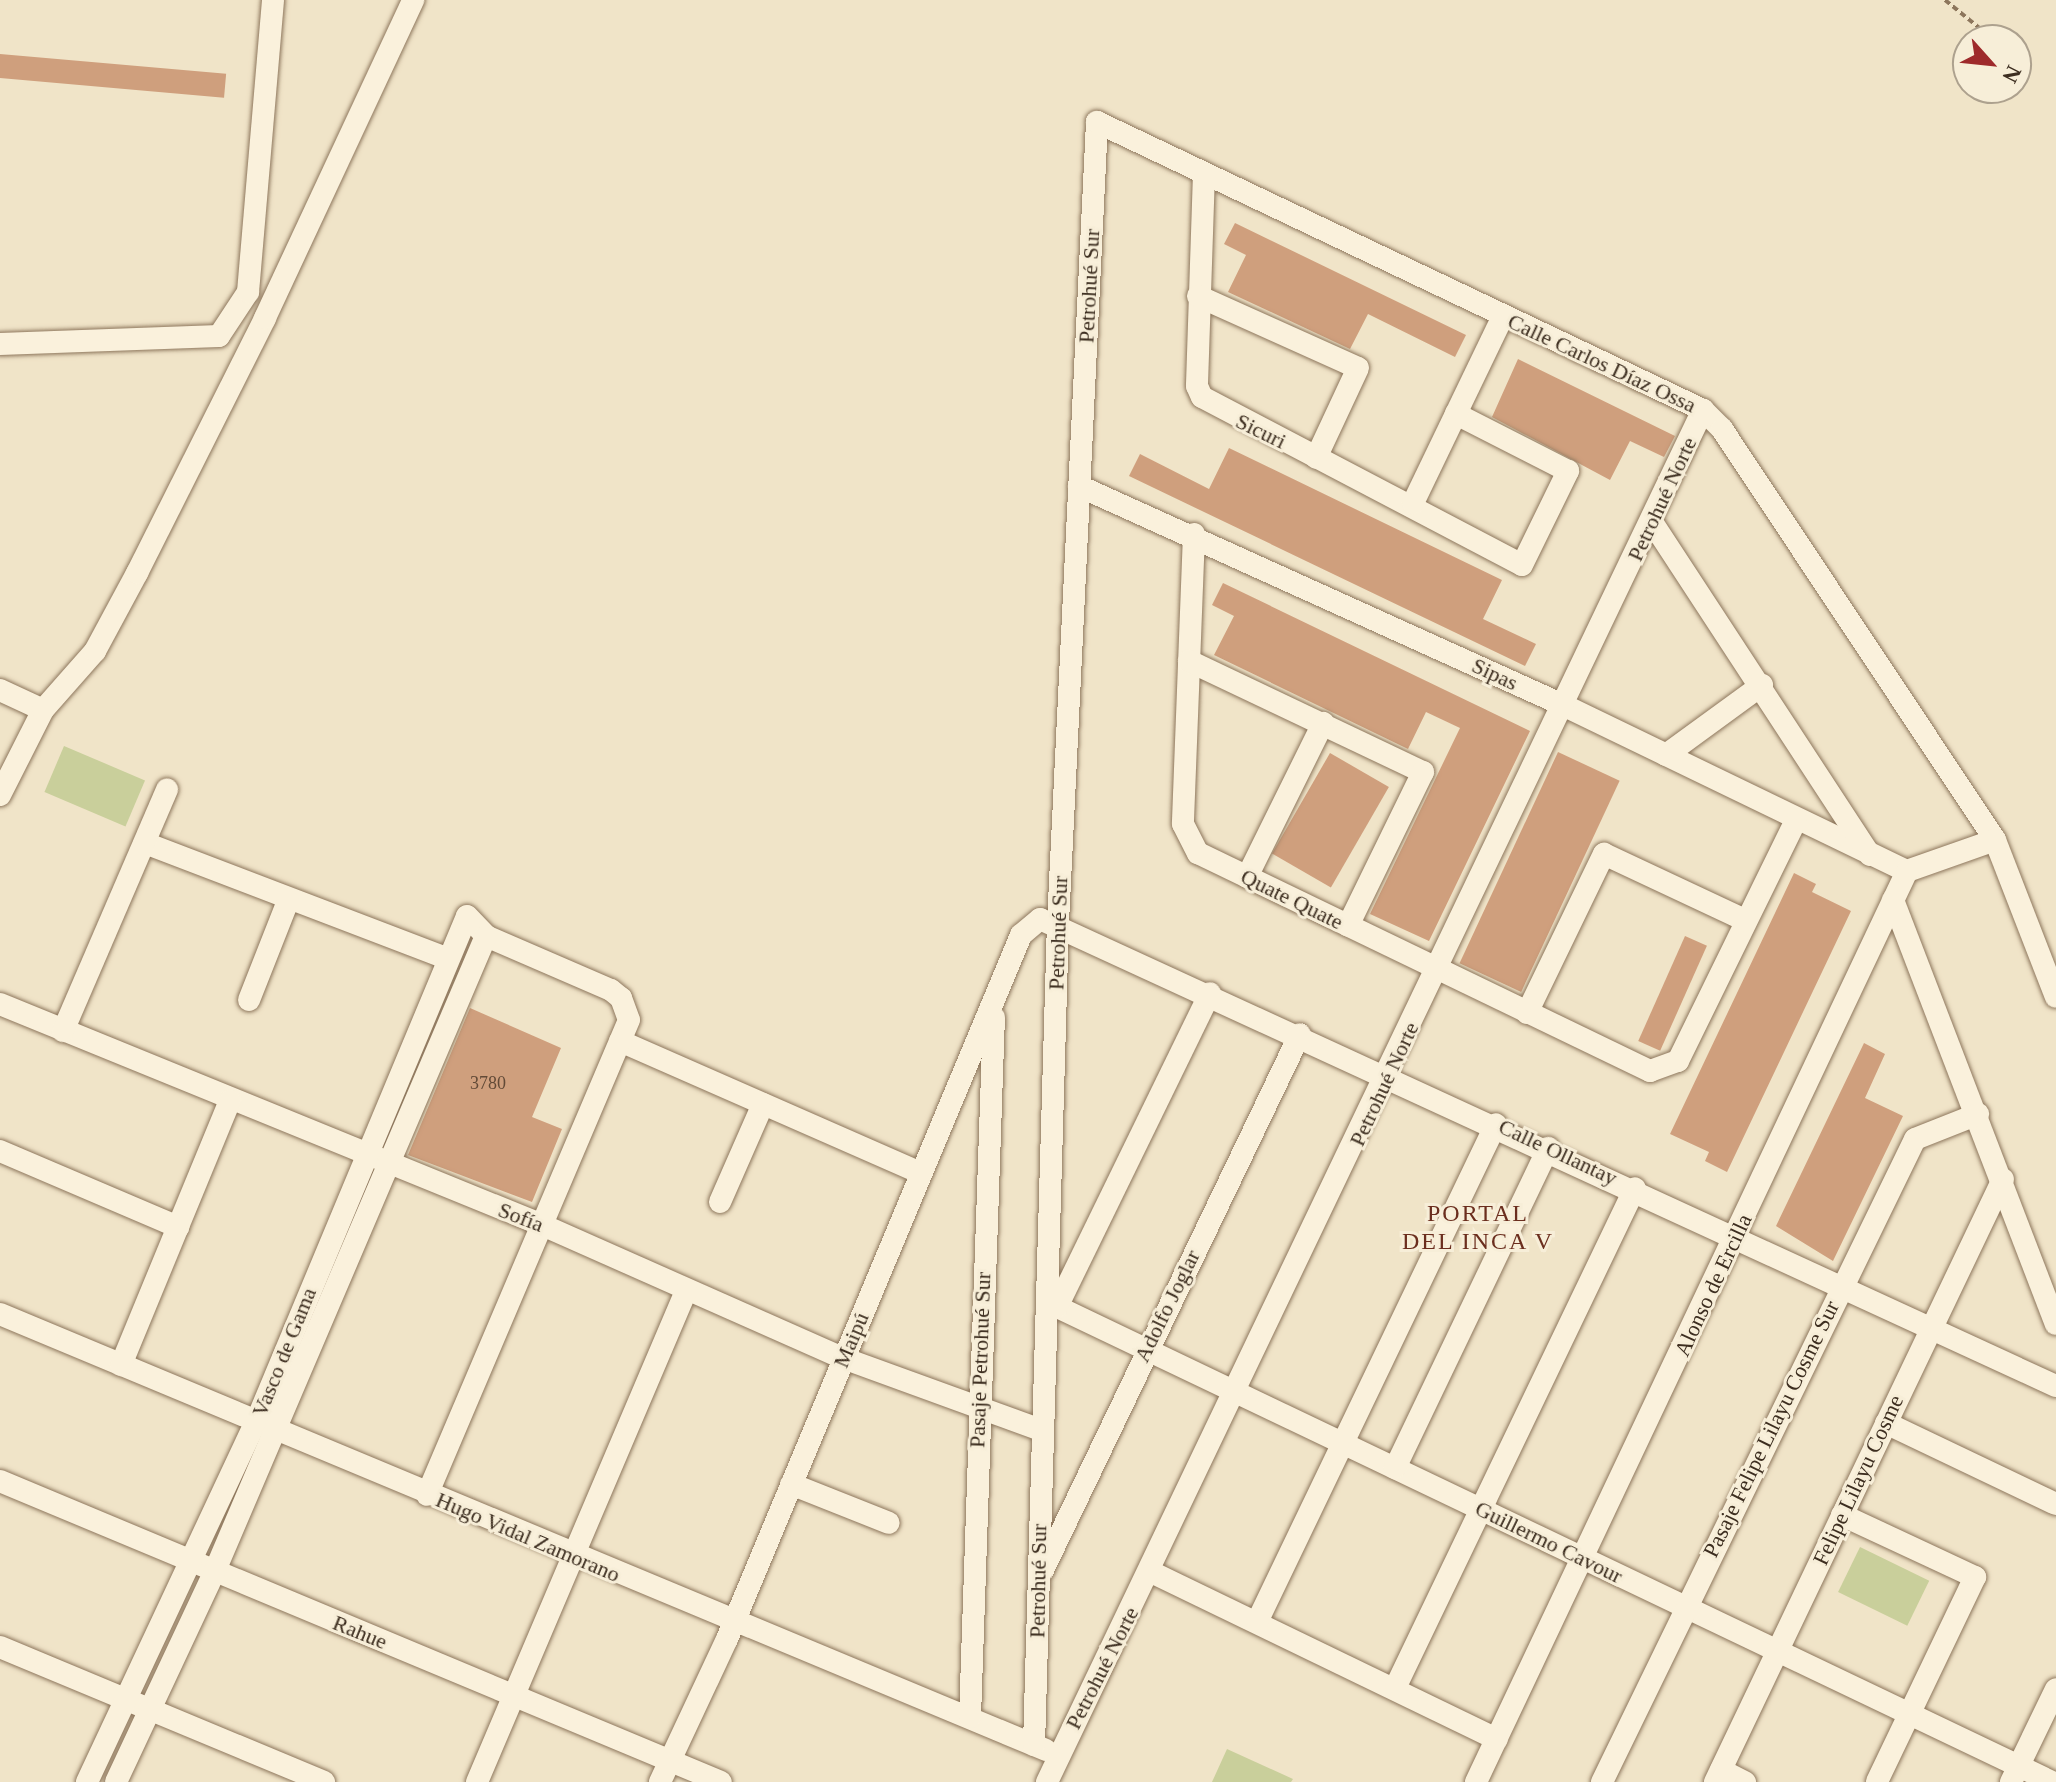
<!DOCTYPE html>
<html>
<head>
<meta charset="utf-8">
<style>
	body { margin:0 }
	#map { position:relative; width:2056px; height:1782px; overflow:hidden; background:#f0e4c8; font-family:Georgia,serif }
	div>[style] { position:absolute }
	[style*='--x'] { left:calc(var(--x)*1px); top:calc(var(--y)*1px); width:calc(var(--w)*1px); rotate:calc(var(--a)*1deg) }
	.green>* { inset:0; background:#c9cf9b; transform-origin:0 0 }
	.building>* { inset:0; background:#cf9f7d; transform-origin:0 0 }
	.path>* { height:4px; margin-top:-2px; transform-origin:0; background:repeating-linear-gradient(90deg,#8d765c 0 6px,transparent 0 10px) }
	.roads { filter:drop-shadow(0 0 2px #8d765c) drop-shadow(0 0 2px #8d765c) }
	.minor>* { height:22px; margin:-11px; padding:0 11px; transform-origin:11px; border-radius:11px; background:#faf1dc }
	span { translate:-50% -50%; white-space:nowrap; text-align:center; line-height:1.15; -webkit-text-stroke:6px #f7eed8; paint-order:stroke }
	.number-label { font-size:18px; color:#624a37 }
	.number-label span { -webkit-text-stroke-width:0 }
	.street-label { font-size:22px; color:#3d2e20 }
	.neighbourhood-label { font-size:24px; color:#6b2e1e; letter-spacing:2px }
	.north { position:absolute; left:1952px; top:24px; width:80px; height:80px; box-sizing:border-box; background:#f7eed8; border:2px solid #ada18e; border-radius:50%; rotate:117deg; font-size:22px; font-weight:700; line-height:32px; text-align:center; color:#3d2e20 }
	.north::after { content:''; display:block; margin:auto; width:28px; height:36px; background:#9e2a2b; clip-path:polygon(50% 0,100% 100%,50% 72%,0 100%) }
</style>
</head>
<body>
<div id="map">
	<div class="green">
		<div style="left:64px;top:746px;width:88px;height:50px;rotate:23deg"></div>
		<div style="left:1860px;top:1547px;width:77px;height:50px;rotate:26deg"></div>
		<div style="clip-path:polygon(1227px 1749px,1293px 1779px,1291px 1782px,1212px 1782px)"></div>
	</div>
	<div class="building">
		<div style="left:0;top:54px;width:227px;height:24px;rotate:5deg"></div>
		<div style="clip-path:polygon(1235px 223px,1466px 335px,1455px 357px,1368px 314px,1350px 349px,1228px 292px,1246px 255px,1224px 244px)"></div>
		<div style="clip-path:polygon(1518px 359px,1675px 436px,1664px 457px,1630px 441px,1610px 480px,1492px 417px)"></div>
		<div style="clip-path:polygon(1229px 448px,1502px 580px,1483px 619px,1536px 644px,1525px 666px,1129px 476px,1140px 454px,1209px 489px)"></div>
		<div style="clip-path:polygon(1223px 583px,1530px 731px,1429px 941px,1370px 914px,1460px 728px,1426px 712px,1408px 749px,1214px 655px,1234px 616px,1212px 605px)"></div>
		<div style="left:1558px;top:752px;width:68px;height:233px;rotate:25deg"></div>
		<div style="left:1330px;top:753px;width:68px;height:116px;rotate:30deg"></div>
		<div style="clip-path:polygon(1794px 873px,1816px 884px,1812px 892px,1851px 911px,1727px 1172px,1705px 1161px,1709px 1152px,1670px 1134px)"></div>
		<div style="left:1685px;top:936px;width:24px;height:115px;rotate:24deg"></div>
		<div style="clip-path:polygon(470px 1008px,561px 1048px,532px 1117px,562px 1129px,532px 1202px,408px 1155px)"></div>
		<div style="clip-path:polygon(1864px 1043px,1885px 1054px,1865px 1098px,1903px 1116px,1833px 1261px,1776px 1226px)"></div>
	</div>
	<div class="path">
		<div style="--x:1945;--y:0;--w:63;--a:39.2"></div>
	</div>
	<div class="roads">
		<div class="minor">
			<div style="--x:1204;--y:173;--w:213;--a:91.9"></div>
			<div style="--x:1197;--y:386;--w:12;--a:66"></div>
			<div style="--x:1202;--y:397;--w:361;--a:27.7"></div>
			<div style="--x:1522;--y:565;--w:105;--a:-63.9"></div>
			<div style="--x:1568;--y:471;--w:126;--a:-153"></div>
			<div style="--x:1198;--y:296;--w:175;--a:24.2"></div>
			<div style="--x:1358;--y:368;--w:99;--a:115"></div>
			<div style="--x:0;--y:344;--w:219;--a:-2.1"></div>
			<div style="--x:219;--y:336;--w:53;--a:-56.6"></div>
			<div style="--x:248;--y:292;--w:293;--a:-85.1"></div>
			<div style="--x:1079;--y:486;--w:531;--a:24.35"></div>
			<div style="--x:1563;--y:705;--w:382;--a:25.8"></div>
			<div style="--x:1413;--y:503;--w:208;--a:-64.3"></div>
			<div style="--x:1652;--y:522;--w:398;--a:56.8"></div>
			<div style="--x:1194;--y:534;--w:290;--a:92.2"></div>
			<div style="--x:1183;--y:824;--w:33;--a:63"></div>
			<div style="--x:1198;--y:853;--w:502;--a:25.75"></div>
			<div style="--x:1650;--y:1071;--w:30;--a:-20"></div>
			<div style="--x:1678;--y:1061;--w:268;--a:-63.9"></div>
			<div style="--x:1189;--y:661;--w:259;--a:25.4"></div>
			<div style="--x:1423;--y:772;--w:171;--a:116"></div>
			<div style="--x:0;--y:690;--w:47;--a:24.9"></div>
			<div style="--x:1666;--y:755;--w:119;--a:-36.1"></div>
			<div style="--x:0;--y:795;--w:95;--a:-63.2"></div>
			<div style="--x:43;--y:710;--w:79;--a:-48.6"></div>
			<div style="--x:95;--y:651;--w:89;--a:-61.7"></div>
			<div style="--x:137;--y:573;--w:285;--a:-63.3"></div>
			<div style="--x:265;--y:318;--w:351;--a:-65"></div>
			<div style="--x:145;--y:843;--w:325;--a:20.9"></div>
			<div style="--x:1247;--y:877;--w:172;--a:-63.7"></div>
			<div style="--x:1893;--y:900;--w:454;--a:69"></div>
			<div style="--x:249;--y:1000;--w:106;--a:-68.5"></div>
			<div style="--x:0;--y:1004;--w:583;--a:22.17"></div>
			<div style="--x:540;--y:1224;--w:331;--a:23.9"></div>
			<div style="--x:843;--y:1358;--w:211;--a:20"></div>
			<div style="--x:1527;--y:1013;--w:177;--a:-64.2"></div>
			<div style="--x:1604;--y:854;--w:156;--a:25.1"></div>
			<div style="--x:63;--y:1031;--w:263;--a:-66.7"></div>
			<div style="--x:620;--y:1041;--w:329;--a:23.7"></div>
			<div style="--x:0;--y:1151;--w:194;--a:23.1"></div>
			<div style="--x:720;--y:1202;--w:107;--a:-66.3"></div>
			<div style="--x:1047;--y:1302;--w:1114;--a:25.53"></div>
			<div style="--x:1057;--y:1307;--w:349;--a:-64"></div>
			<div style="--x:0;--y:1314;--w:1133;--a:22.63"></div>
			<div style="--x:121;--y:1365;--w:286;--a:-67.6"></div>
			<div style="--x:1886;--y:1423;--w:188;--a:25.5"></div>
			<div style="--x:1395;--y:1468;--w:355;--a:-64.4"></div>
			<div style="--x:0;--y:1481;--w:781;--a:22.66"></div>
			<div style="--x:791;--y:1484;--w:105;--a:21.7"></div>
			<div style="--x:1842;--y:1515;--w:147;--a:25"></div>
			<div style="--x:1975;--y:1577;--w:227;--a:115.6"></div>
			<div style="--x:1043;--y:1570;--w:594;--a:-64.38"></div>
			<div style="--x:1151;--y:1572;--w:384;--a:25.8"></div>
			<div style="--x:1257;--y:1622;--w:552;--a:-64.36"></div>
			<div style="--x:0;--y:1647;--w:351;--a:22.6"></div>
			<div style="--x:1396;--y:1686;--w:552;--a:-64.36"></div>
			<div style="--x:970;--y:1717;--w:700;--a:-88.04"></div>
			<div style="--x:1034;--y:1745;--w:822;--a:-88.33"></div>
			<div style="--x:1058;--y:923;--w:802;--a:-87.21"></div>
			<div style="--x:1097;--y:122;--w:671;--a:25.42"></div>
			<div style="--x:1703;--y:410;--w:27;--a:45"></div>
			<div style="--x:1722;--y:429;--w:493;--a:56.4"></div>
			<div style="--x:1995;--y:840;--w:168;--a:68.8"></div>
			<div style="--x:1721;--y:1770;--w:27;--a:27"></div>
			<div style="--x:87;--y:1782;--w:398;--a:-64.9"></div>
			<div style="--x:256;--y:1422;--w:548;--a:-67.36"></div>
			<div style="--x:467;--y:916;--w:28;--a:46"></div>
			<div style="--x:486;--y:936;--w:136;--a:23.4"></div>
			<div style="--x:611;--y:990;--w:13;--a:39"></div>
			<div style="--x:621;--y:998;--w:23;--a:70"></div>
			<div style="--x:629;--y:1020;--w:516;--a:113.04"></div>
			<div style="--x:116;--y:1782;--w:231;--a:-64.9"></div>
			<div style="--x:214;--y:1573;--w:693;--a:-66.88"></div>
			<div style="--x:477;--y:1782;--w:534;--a:-66.94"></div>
			<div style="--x:660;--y:1782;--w:158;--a:-64.9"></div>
			<div style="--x:727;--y:1639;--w:763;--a:-67.33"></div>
			<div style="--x:1021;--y:935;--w:25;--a:-40"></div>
			<div style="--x:1040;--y:919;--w:1118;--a:24.69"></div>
			<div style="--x:1047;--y:1782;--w:1521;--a:-64.45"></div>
			<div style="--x:1476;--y:1782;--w:1008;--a:-64.68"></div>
			<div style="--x:1907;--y:871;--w:93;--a:-19.4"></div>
			<div style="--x:1602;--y:1782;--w:715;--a:-64.04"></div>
			<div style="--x:1915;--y:1139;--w:68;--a:-21.6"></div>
			<div style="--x:1715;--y:1782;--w:668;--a:-64.47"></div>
			<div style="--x:2011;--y:1782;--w:103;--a:-64.2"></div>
		</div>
	</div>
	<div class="number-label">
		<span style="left:488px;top:1083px">3780</span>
	</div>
	<div class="street-label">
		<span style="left:1089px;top:286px;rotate:-87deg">Petrohué Sur</span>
		<span style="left:1602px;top:363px;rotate:25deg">Calle Carlos Díaz Ossa</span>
		<span style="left:1261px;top:431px;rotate:26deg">Sicuri</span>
		<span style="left:1662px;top:499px;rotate:-65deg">Petrohué Norte</span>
		<span style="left:1495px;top:674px;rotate:25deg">Sipas</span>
		<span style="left:1292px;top:899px;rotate:26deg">Quate Quate</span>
		<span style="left:1058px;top:933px;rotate:-88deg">Petrohué Sur</span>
		<span style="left:1384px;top:1084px;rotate:-65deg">Petrohué Norte</span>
		<span style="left:1558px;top:1152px;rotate:25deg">Calle Ollantay</span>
		<span style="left:521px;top:1217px;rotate:21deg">Sofía</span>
		<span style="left:1713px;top:1285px;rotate:-65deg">Alonso de Ercilla</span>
		<span style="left:1167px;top:1306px;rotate:-64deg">Adolfo Joglar</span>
		<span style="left:851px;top:1340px;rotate:-67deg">Maipú</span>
		<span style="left:284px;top:1352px;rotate:-68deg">Vasco de Gama</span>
		<span style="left:980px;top:1360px;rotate:-88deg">Pasaje Petrohué Sur</span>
		<span style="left:1771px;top:1429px;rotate:-64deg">Pasaje Felipe Lilayu Cosme Sur</span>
		<span style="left:1858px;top:1480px;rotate:-65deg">Felipe Lilayu Cosme</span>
		<span style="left:528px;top:1537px;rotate:23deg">Hugo Vidal Zamorano</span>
		<span style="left:1549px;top:1542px;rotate:26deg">Guillermo Cavour</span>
		<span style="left:1038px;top:1581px;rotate:-89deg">Petrohué Sur</span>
		<span style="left:360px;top:1632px;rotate:22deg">Rahue</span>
		<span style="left:1102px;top:1668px;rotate:-63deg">Petrohué Norte</span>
	</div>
	<div class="neighbourhood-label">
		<span style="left:1478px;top:1228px">PORTAL<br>DEL INCA V</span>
	</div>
	<div class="north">N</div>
</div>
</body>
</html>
